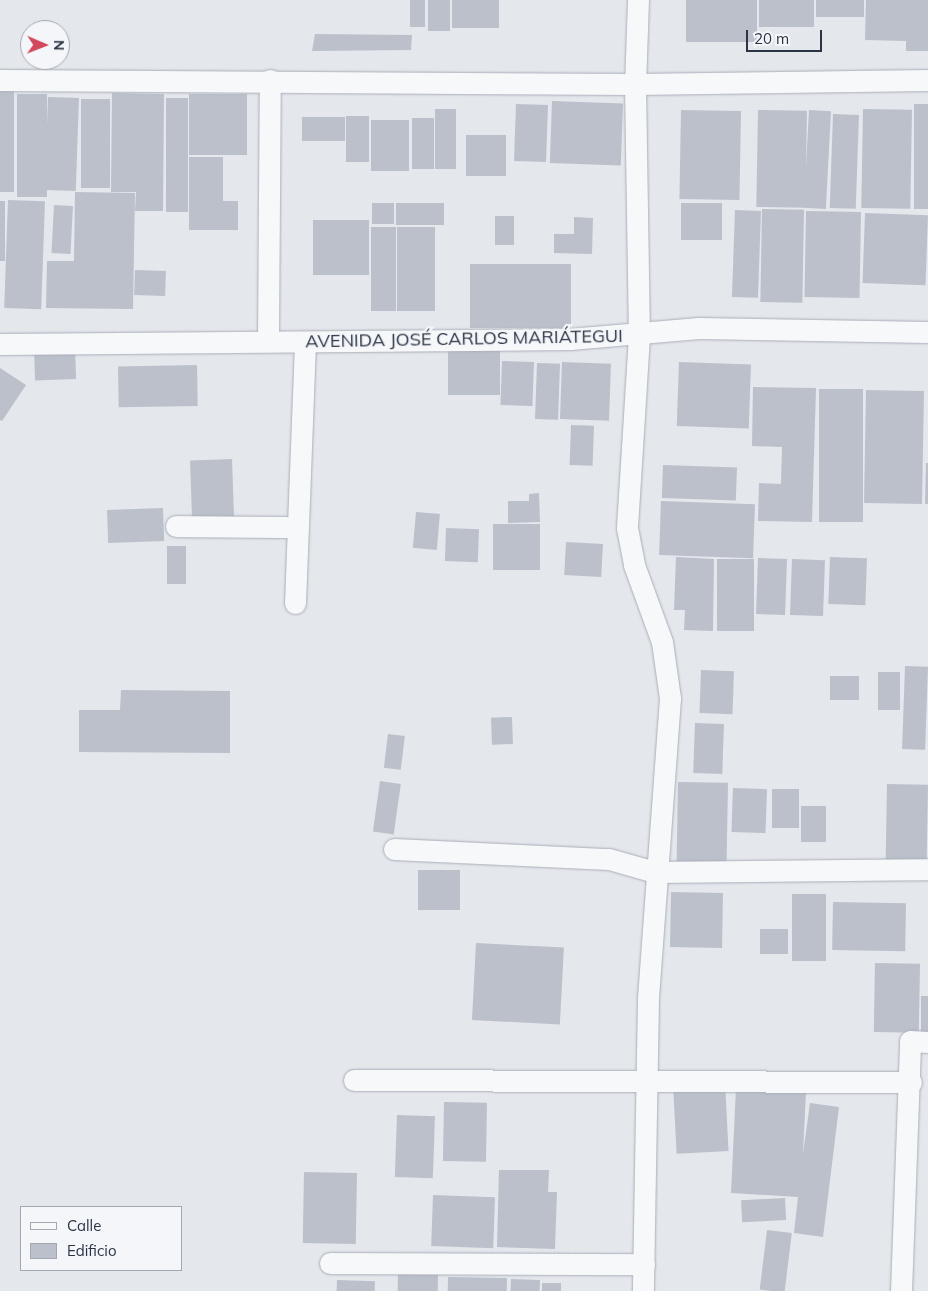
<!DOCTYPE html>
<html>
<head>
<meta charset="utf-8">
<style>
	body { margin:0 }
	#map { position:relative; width:928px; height:1291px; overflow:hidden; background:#e4e7ec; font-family:Mulish,sans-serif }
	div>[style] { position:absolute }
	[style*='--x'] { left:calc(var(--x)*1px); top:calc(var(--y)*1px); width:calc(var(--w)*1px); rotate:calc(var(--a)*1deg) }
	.building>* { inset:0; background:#bbc0ca; transform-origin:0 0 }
	.roads { filter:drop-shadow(0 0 1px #a9aeb7) drop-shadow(0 0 1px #a9aeb7) }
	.street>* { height:21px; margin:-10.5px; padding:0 10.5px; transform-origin:10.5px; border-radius:10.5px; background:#f7f8fa }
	span { translate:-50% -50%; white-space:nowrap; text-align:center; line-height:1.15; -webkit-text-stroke:4.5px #f4f6f9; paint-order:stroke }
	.street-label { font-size:18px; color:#2b3445 }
	.legend { position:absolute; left:20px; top:1206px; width:162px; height:65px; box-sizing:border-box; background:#f4f6f9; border:1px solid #a4a8b1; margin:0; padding:6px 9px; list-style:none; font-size:15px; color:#2b3445 }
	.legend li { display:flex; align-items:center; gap:10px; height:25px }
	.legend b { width:25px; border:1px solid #a4a8b1 }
	.north { position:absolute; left:20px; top:20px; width:50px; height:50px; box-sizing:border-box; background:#f4f6f9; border:1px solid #a4a8b1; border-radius:50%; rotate:91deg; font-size:14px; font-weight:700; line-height:20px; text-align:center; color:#2b3445 }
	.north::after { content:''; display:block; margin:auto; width:18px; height:22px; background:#d1495b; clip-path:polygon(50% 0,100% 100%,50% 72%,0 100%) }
	.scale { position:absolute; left:746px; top:30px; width:76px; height:22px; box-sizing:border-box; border:2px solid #2b3445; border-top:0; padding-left:6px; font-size:15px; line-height:18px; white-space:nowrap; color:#2b3445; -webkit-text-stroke:4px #f4f6f9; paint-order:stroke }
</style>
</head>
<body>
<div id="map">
	<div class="building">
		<div style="left:410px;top:0;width:15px;height:27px"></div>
		<div style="left:428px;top:0;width:22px;height:31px"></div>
		<div style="left:452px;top:0;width:47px;height:28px"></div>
		<div style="left:686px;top:0;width:71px;height:42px"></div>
		<div style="left:759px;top:0;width:55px;height:27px"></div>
		<div style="left:816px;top:0;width:48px;height:17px"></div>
		<div style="clip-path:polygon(866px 0,928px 0,928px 51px,906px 51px,906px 41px,865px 40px)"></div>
		<div style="clip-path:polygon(315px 34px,412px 35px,411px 50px,312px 51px)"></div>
		<div style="left:0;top:89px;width:14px;height:103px"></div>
		<div style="clip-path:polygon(112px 93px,164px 94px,163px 211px,135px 211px,136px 192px,111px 192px)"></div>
		<div style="left:17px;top:94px;width:30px;height:103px"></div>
		<div style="left:189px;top:94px;width:58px;height:61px"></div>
		<div style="left:48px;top:97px;width:31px;height:93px;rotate:2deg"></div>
		<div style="left:166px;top:98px;width:22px;height:114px"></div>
		<div style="left:81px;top:99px;width:29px;height:89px"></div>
		<div style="left:552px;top:101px;width:71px;height:62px;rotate:2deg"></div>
		<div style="left:516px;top:104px;width:32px;height:57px;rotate:2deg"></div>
		<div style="left:914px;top:104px;width:14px;height:105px"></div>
		<div style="left:435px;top:109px;width:21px;height:60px"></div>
		<div style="left:863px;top:109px;width:49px;height:99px;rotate:1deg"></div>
		<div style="left:681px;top:110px;width:60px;height:89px;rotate:1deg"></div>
		<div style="left:758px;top:110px;width:49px;height:97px;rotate:1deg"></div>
		<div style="left:809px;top:110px;width:22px;height:98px;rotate:3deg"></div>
		<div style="left:833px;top:114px;width:26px;height:94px;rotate:2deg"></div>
		<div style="left:346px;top:116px;width:23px;height:46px"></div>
		<div style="left:302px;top:117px;width:43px;height:24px"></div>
		<div style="left:412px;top:118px;width:22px;height:51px"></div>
		<div style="left:371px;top:120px;width:38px;height:51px"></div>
		<div style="left:466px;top:135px;width:40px;height:41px"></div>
		<div style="clip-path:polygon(189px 157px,223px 157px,223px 201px,238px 201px,238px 230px,189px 230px)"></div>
		<div style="clip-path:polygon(75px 192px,135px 193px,133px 309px,46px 308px,47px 261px,74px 261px)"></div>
		<div style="left:8px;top:200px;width:37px;height:108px;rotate:2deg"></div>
		<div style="left:0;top:201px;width:5px;height:60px"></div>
		<div style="left:372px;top:203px;width:22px;height:21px"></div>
		<div style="left:396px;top:203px;width:48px;height:22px"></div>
		<div style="left:681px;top:203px;width:41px;height:37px"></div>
		<div style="left:54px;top:205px;width:19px;height:48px;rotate:3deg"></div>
		<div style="left:762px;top:209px;width:42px;height:93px;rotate:1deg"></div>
		<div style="left:735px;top:210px;width:26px;height:87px;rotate:2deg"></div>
		<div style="left:806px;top:211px;width:55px;height:86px;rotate:1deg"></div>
		<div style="left:865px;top:213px;width:63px;height:70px;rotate:2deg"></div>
		<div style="left:495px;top:216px;width:19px;height:29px"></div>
		<div style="clip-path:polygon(574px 217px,593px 218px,592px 254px,554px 253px,554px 234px,574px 234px)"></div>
		<div style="left:313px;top:220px;width:56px;height:55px"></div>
		<div style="left:371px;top:227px;width:25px;height:84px"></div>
		<div style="left:397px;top:227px;width:38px;height:84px"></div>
		<div style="left:470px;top:264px;width:101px;height:64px"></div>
		<div style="left:135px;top:270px;width:31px;height:25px;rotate:2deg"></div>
		<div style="left:448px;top:347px;width:52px;height:48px"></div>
		<div style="left:75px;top:348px;width:31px;height:41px;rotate:88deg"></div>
		<div style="left:502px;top:361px;width:32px;height:44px;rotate:2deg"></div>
		<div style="left:562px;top:362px;width:49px;height:57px;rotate:2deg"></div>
		<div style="left:679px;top:362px;width:72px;height:64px;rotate:2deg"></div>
		<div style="left:537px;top:363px;width:23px;height:56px;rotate:2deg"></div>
		<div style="left:197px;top:365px;width:41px;height:79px;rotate:89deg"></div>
		<div style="clip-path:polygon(0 368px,26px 385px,2px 421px,0 420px)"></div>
		<div style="clip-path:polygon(753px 387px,816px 388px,812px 522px,758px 521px,759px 483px,781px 484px,782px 447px,752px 446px)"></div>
		<div style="left:819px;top:389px;width:44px;height:133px"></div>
		<div style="left:866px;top:390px;width:58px;height:113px;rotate:1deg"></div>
		<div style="left:571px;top:425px;width:23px;height:40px;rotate:2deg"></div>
		<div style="left:232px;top:459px;width:58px;height:42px;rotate:88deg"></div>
		<div style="clip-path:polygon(926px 463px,928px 463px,928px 504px,925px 504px)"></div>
		<div style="left:663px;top:465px;width:74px;height:33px;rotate:2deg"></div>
		<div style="clip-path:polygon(539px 493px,540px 522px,508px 523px,508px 501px,529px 501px,529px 494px)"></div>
		<div style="left:661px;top:501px;width:94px;height:54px;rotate:2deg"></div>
		<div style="left:163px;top:508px;width:33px;height:56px;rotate:88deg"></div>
		<div style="left:416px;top:512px;width:24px;height:36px;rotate:5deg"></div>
		<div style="left:493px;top:524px;width:47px;height:46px"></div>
		<div style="left:446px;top:528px;width:33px;height:33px;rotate:2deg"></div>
		<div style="left:566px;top:542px;width:37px;height:33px;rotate:3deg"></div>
		<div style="left:167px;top:546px;width:19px;height:38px"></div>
		<div style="clip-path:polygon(676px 557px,714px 559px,713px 631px,684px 630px,685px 610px,674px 610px)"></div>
		<div style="left:830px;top:557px;width:37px;height:47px;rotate:2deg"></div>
		<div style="left:758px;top:558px;width:29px;height:56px;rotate:2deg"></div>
		<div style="left:717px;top:559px;width:37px;height:72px"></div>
		<div style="left:792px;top:559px;width:33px;height:56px;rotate:2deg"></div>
		<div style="left:905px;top:666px;width:23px;height:83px;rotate:2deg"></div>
		<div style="left:701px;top:670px;width:33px;height:43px;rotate:2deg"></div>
		<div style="left:878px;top:672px;width:22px;height:38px"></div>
		<div style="left:830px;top:676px;width:29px;height:24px"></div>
		<div style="clip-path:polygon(121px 690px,230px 691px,230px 753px,79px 752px,79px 710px,120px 710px)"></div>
		<div style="left:512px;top:717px;width:27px;height:21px;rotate:88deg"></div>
		<div style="left:695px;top:723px;width:29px;height:50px;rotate:2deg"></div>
		<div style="left:388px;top:734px;width:17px;height:34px;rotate:7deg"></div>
		<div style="left:380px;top:781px;width:21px;height:51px;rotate:8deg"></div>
		<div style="left:678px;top:782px;width:50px;height:79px;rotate:1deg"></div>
		<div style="left:887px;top:784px;width:41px;height:83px;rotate:1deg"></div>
		<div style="left:733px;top:788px;width:34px;height:44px;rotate:2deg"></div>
		<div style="left:772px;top:789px;width:27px;height:39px"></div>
		<div style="left:801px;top:806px;width:25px;height:36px"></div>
		<div style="left:418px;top:870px;width:42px;height:40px"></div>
		<div style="left:671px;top:892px;width:52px;height:55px;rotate:1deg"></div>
		<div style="left:792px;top:894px;width:34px;height:67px"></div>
		<div style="left:833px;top:902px;width:73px;height:48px;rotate:1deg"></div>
		<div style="left:760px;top:929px;width:28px;height:25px"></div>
		<div style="left:476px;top:943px;width:88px;height:77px;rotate:3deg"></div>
		<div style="left:875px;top:963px;width:45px;height:69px;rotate:1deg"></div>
		<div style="left:921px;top:996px;width:7px;height:37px"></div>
		<div style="left:725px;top:1083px;width:68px;height:52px;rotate:87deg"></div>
		<div style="clip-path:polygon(736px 1088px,806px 1092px,803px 1154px,810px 1103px,839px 1107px,823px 1237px,794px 1233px,798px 1197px,731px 1193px)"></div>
		<div style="left:444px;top:1102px;width:43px;height:59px;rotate:1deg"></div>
		<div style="left:397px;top:1115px;width:38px;height:62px;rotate:2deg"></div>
		<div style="clip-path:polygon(499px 1170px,549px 1170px,548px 1192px,557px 1192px,555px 1249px,497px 1247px)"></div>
		<div style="left:304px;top:1172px;width:53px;height:71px;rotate:1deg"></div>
		<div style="left:433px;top:1195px;width:62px;height:51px;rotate:2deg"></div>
		<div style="left:785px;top:1198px;width:22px;height:44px;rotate:87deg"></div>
		<div style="left:767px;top:1230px;width:25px;height:60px;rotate:7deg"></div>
		<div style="left:398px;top:1274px;width:40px;height:17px;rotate:1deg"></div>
		<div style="left:448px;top:1277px;width:59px;height:14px;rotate:1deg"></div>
		<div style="left:511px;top:1279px;width:29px;height:12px;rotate:2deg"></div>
		<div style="left:337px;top:1280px;width:38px;height:11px;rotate:2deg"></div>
		<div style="left:542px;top:1283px;width:19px;height:8px"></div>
	</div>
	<div class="roads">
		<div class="street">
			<div style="--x:638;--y:0;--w:84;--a:92"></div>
			<div style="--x:635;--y:84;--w:252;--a:89.1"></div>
			<div style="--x:639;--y:336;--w:192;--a:93.6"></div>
			<div style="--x:627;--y:528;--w:38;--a:79"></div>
			<div style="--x:634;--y:565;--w:82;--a:70"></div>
			<div style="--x:662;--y:642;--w:57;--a:81.9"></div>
			<div style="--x:670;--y:698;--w:301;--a:94.2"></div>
			<div style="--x:648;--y:998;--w:293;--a:91"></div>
			<div style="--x:0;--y:80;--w:635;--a:0.36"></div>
			<div style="--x:635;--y:84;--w:293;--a:-0.8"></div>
			<div style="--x:268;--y:340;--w:260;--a:-89.6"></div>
			<div style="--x:0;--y:344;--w:570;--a:-0.5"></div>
			<div style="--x:570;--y:339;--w:129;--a:-4.9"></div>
			<div style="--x:699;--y:328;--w:229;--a:1"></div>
			<div style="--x:176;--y:526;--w:122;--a:0.5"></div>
			<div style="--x:295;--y:603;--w:261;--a:-87.8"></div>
			<div style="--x:394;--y:849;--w:215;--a:2.7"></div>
			<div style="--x:609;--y:859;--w:48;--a:15.8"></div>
			<div style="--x:655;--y:872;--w:273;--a:-0.6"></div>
			<div style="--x:354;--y:1080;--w:557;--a:0.21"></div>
			<div style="--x:330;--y:1263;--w:314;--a:0.2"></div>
			<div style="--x:901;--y:1291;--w:250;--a:-87.9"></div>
			<div style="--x:910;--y:1041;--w:18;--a:3"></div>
		</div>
	</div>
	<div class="street-label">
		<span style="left:464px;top:339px;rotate:-1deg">AVENIDA JOSÉ CARLOS MARIÁTEGUI</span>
	</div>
	<ul class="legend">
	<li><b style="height:6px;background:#f7f8fa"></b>Calle</li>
	<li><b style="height:14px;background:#bbc0ca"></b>Edificio</li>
	</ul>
	<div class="north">N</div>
	<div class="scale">20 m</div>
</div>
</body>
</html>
